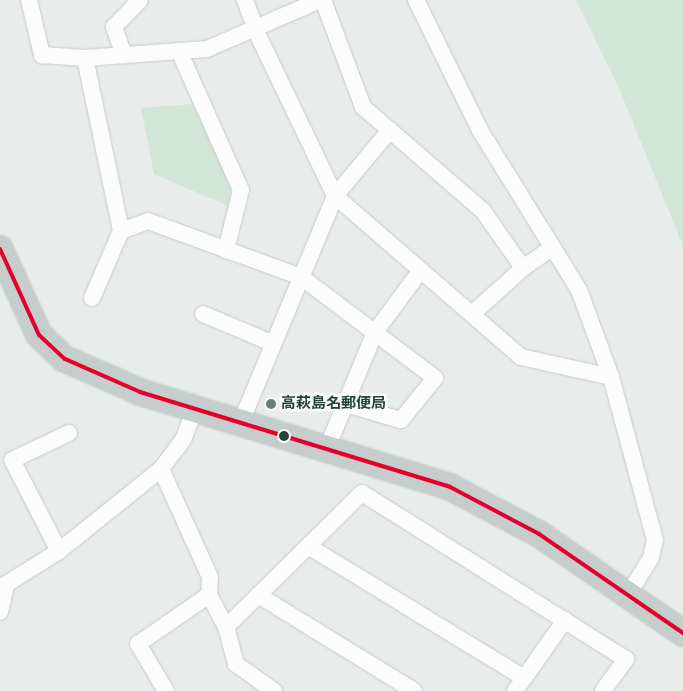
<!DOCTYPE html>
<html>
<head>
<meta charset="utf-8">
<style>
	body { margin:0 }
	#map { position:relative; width:683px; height:691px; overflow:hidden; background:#e8edeb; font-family:Jost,"Noto Sans JP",sans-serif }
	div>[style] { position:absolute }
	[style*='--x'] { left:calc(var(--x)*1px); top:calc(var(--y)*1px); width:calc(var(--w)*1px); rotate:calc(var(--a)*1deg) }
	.green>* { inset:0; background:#d1e6d8 }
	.roads { filter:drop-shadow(0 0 1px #c5cac8) drop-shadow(0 0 1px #c5cac8) }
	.minor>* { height:16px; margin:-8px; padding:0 8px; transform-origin:8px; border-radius:8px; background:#fcfcfc }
	.trunk>* { height:26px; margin:-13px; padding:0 13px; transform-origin:13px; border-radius:13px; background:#c6cecc }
	.bus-1>* { height:4px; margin:-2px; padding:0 2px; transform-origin:2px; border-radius:2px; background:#e4002b }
	.dots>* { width:14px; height:14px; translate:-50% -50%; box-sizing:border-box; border:2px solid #f7fbf9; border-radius:50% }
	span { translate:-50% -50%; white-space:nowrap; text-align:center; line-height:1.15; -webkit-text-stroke:5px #f7fbf9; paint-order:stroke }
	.poi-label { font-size:15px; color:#24423a; font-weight:700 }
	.left { translate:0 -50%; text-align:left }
</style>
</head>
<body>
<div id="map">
	<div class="green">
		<div style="clip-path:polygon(576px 0,683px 0,683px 246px,620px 91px)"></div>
		<div style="clip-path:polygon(193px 104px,232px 182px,228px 206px,154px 174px,141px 108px)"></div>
	</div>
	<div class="roads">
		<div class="minor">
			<div style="--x:29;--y:0;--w:57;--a:76.7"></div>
			<div style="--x:42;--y:55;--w:43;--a:4"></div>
			<div style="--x:85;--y:58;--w:122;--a:-4.2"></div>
			<div style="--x:207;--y:49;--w:123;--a:-23.4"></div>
			<div style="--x:245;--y:0;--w:33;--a:70"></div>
			<div style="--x:256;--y:31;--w:183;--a:64.4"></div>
			<div style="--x:335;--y:196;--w:246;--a:40.9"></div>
			<div style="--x:521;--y:357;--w:92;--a:12.5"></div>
			<div style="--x:323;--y:0;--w:114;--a:69.5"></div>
			<div style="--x:363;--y:107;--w:159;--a:40.9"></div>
			<div style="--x:483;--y:211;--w:70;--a:54.9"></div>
			<div style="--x:523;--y:268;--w:35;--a:-35"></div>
			<div style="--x:416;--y:0;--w:147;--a:63.8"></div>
			<div style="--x:481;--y:132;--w:186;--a:58.2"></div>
			<div style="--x:579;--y:290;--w:93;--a:69.8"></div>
			<div style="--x:611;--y:377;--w:169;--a:74.9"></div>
			<div style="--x:655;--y:540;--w:18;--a:103"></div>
			<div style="--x:651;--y:558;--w:41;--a:122.2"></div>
			<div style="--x:179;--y:51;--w:152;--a:66"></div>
			<div style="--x:241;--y:190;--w:62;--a:104"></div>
			<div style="--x:124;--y:55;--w:30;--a:-110"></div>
			<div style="--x:114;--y:27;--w:37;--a:-46"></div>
			<div style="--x:85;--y:58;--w:177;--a:78.2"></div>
			<div style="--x:121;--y:231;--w:29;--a:-20"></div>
			<div style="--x:148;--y:221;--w:163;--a:20.1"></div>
			<div style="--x:301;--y:277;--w:168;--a:37"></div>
			<div style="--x:435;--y:378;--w:54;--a:129"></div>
			<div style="--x:401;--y:420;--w:58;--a:-164.1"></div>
			<div style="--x:92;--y:298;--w:73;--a:-66.6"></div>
			<div style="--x:203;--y:314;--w:75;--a:22.8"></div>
			<div style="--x:472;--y:314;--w:69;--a:-42"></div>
			<div style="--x:241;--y:422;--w:245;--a:-67.4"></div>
			<div style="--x:335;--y:196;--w:86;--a:-50.2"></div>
			<div style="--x:327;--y:448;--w:126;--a:-67.5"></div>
			<div style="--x:375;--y:332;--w:77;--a:-53.4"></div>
			<div style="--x:161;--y:469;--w:119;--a:65.6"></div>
			<div style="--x:210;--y:577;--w:18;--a:93"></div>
			<div style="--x:209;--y:595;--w:36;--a:62"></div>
			<div style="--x:308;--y:546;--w:253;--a:31.4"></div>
			<div style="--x:59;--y:551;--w:102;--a:-117.3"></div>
			<div style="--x:12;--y:460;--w:63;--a:-25.3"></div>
			<div style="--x:0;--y:588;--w:70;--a:-32.1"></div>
			<div style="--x:59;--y:551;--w:131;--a:-38.8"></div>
			<div style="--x:161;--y:469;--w:36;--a:-53"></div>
			<div style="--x:183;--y:440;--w:34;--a:-69"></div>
			<div style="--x:258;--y:595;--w:183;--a:31.6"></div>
			<div style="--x:0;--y:612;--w:26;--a:-77"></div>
			<div style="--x:166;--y:691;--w:55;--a:-120.8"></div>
			<div style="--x:138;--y:644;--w:86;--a:-34.6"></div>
			<div style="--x:274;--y:691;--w:47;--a:-144.6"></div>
			<div style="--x:236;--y:664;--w:38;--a:-105"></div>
			<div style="--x:226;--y:627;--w:191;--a:-44.6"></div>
			<div style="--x:362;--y:493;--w:312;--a:32.2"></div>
			<div style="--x:626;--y:659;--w:39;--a:126"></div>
			<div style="--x:515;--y:691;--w:87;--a:-54.8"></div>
		</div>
		<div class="trunk">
			<div style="--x:0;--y:249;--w:94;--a:65.6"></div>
			<div style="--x:39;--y:335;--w:35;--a:43"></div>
			<div style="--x:65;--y:359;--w:82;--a:23.7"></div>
			<div style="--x:140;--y:392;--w:324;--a:17"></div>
			<div style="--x:450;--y:487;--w:101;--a:27.8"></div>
			<div style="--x:539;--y:534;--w:175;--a:34.5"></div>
		</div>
	</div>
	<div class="bus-1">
		<div style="--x:0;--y:249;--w:94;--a:65.6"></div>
		<div style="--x:39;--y:335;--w:35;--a:43"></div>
		<div style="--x:65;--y:359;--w:82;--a:23.7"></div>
		<div style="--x:140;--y:392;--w:324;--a:17"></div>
		<div style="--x:450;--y:487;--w:101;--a:27.8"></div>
		<div style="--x:539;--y:534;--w:175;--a:34.5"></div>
	</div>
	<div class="dots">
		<div style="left:271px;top:404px;background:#697e78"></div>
		<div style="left:284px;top:436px;background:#24423a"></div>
	</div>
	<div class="poi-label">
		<span class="left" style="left:281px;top:404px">高萩島名郵便局</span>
	</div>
</div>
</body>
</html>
